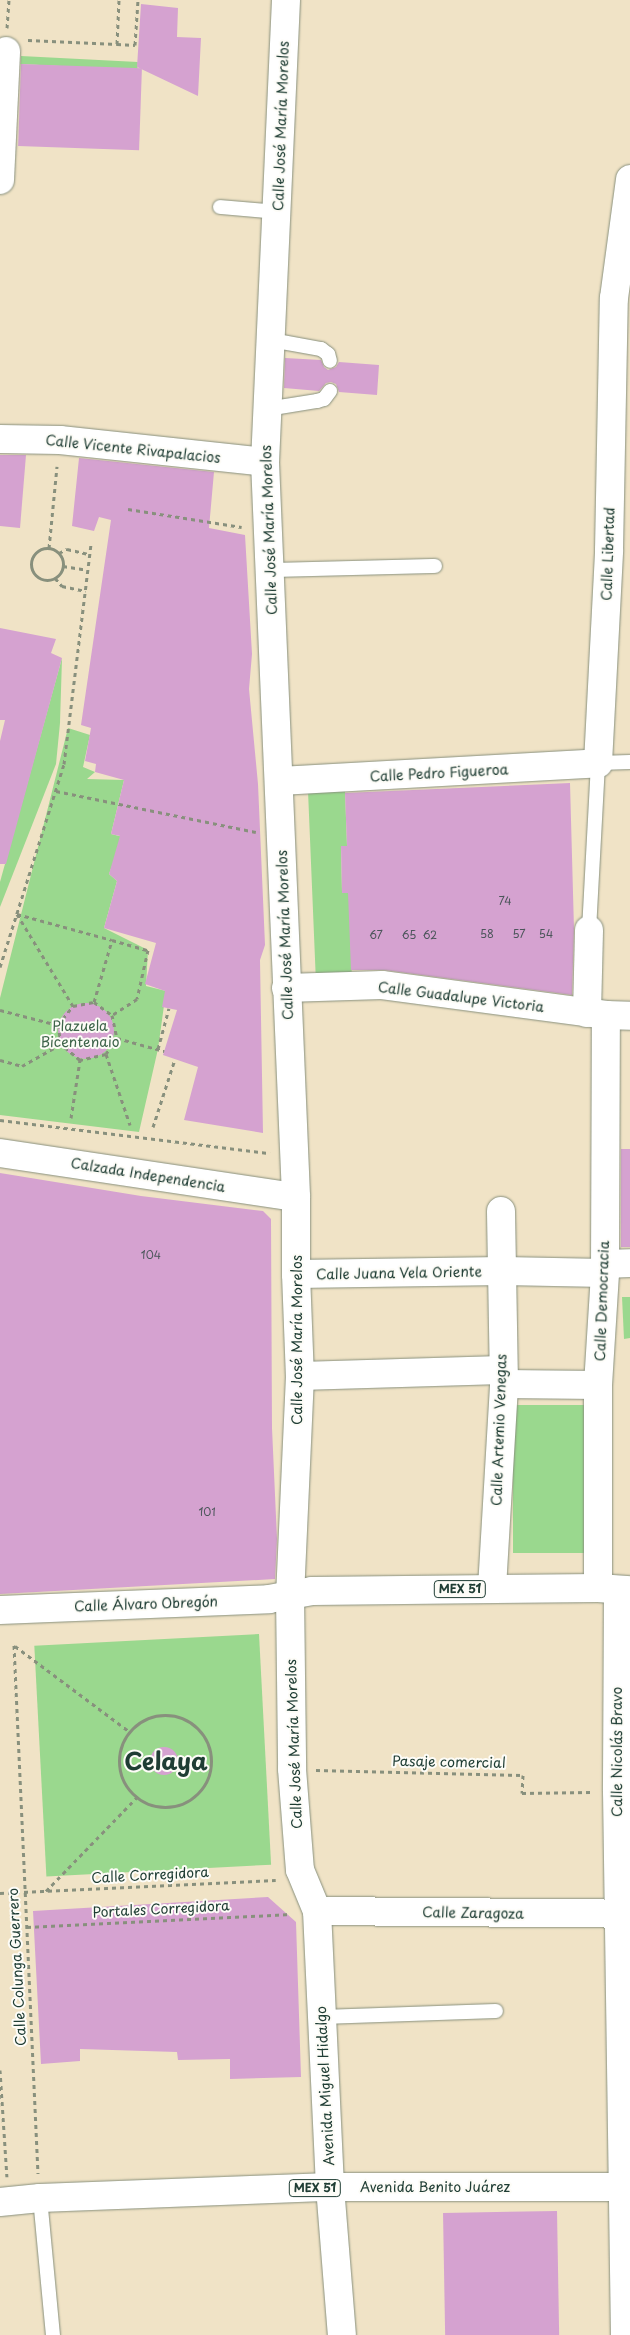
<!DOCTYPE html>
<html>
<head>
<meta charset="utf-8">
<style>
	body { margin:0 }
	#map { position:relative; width:630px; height:2335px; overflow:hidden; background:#f0e3c6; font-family:"Playpen Sans",sans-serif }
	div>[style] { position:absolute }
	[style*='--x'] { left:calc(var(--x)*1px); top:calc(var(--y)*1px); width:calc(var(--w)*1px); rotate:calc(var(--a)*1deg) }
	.green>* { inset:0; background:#9ad88e; transform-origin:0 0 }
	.building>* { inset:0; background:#d5a2d0; transform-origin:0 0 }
	.round { border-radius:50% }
	.path>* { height:3px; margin-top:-1.5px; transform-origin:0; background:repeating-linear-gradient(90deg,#88907d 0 4px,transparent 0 8px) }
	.path>.ring { margin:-1.5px; padding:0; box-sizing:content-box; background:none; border:3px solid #88907d; border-radius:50% }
	.roads { filter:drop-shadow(0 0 1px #88907d) drop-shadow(0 0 1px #88907d) }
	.lane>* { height:14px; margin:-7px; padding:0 7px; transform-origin:7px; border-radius:7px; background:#fff }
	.street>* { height:28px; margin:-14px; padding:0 14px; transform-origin:14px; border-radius:14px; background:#fff }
	.secondary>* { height:28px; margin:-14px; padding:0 14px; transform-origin:14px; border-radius:14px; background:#fff }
	.primary>* { height:28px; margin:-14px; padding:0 14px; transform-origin:14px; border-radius:14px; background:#fff }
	span { translate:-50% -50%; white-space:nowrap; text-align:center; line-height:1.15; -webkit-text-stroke:4px #fdfcf7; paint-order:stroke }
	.number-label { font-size:11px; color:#4c565b }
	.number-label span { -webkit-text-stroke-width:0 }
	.shield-label span { padding:1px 4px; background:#fdfcf7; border:1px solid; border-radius:4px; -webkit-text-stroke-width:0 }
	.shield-label { font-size:12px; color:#1f3d34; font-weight:700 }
	.street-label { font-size:14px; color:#1f3d34 }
	.park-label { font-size:14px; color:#3e644a }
	.town-label { font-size:24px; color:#1f3d34; font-weight:700 }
</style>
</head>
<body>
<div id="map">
	<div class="green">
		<div style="left:21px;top:56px;width:117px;height:8px;rotate:3deg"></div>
		<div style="clip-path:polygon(62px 658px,60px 723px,56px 764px,0 907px,0 882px)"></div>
		<div style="clip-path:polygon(68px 728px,90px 735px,83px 767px,95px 772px,87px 779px,124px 780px,111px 834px,123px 837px,109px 874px,117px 881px,104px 928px,148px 950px,146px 986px,166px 991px,158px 1049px,139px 1132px,0 1115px,0 998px)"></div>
		<div style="clip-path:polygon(345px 790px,347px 846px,341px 846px,342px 892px,349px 893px,352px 981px,316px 983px,308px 791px)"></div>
		<div style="clip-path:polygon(622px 1297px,630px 1297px,630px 1338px,624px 1339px)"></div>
		<div style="left:513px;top:1405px;width:76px;height:148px"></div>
		<div style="left:259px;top:1634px;width:231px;height:225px;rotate:87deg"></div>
	</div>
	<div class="building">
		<div style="clip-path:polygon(141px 4px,178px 8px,177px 37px,201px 38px,198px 96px,137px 67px)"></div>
		<div style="left:21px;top:64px;width:121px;height:82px;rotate:2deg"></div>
		<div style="clip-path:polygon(285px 358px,321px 360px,324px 367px,328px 370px,336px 367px,339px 362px,379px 365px,377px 395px,339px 392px,336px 384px,331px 382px,326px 383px,319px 391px,284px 388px)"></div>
		<div style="clip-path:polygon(0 455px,26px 455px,20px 528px,0 526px)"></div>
		<div style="clip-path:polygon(79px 458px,214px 472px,209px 528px,245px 535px,252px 654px,249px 689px,258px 784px,265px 945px,260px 960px,263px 1133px,184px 1120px,198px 1067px,163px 1055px,177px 1010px,162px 1007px,165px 991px,145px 984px,156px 943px,104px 928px,117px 881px,109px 874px,120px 836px,111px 834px,124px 780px,95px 772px,96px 764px,85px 761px,91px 728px,81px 725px,111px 520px,99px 517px,94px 531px,72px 526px)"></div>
		<div style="clip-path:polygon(0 628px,56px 639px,51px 653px,62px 658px,6px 864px,0 864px,0 741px,5px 720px,0 720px)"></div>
		<div style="clip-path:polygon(570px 783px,574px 929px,572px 995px,384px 970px,351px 970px,348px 893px,342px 893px,341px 846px,347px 846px,345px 793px)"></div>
		<div class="round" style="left:58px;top:1003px;width:56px;height:56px"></div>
		<div style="left:630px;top:1149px;width:98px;height:9px;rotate:90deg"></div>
		<div style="clip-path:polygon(0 1173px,141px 1196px,263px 1211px,271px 1219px,272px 1428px,277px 1539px,275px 1579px,0 1594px)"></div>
		<div class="round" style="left:150px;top:1747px;width:28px;height:28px"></div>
		<div style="clip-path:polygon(268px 1897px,296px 1922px,301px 2077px,230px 2079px,230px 2059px,178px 2060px,177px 2052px,80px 2049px,80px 2061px,41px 2064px,33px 1911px)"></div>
		<div style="left:557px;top:2211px;width:124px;height:114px;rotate:89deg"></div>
	</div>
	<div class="path">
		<div style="--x:7;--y:28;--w:28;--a:-86"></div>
		<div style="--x:28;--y:40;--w:89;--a:2.6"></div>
		<div style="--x:117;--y:44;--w:44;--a:-87.4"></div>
		<div style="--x:117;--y:44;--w:18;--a:3"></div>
		<div style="--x:135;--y:45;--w:45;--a:-86.2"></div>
		<div style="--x:128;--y:509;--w:115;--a:9"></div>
		<div class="ring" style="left:31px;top:548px;width:29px;height:29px"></div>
		<div style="--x:49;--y:548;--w:82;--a:-84.4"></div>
		<div style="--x:59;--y:553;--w:9;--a:-27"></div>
		<div style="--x:67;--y:549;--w:23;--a:13"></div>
		<div style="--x:63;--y:566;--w:24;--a:9"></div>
		<div style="--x:55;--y:578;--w:11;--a:49"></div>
		<div style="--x:62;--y:586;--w:24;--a:12"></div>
		<div style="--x:56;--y:791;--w:204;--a:11.6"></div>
		<div style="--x:17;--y:914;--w:108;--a:58.7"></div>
		<div style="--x:17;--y:914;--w:98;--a:15.3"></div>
		<div style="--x:0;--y:967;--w:213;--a:-72.5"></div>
		<div style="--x:64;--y:764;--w:222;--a:-83"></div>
		<div style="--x:94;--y:1002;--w:22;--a:36"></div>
		<div style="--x:112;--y:1015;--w:24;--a:78"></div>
		<div style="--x:117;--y:1038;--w:19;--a:125"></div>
		<div style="--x:106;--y:1054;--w:27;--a:167"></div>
		<div style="--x:80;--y:1060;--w:25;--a:-140"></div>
		<div style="--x:61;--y:1044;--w:19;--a:-99"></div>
		<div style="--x:58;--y:1025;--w:24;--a:-52"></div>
		<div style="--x:73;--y:1006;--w:21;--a:-11"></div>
		<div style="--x:94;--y:1002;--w:65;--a:-73.8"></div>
		<div style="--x:112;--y:940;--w:37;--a:16"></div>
		<div style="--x:148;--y:950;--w:50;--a:102.7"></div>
		<div style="--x:137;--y:999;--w:30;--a:147"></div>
		<div style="--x:0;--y:1010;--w:60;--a:14.5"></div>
		<div style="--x:117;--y:1038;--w:49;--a:15.5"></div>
		<div style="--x:158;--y:1049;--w:42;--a:-75"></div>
		<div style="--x:106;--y:1054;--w:75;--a:71.3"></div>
		<div style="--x:0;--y:1060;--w:23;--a:15"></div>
		<div style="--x:22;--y:1066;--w:45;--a:-29.4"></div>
		<div style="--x:71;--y:1118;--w:59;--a:-81.2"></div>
		<div style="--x:0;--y:1120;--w:272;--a:7"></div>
		<div style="--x:153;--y:1127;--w:71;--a:-72.1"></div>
		<div style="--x:14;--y:1645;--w:529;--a:87.4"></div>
		<div style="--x:15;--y:1646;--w:144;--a:36.8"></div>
		<div class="ring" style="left:119px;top:1715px;width:89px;height:89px"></div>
		<div style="--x:316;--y:1770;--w:207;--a:1.4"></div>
		<div style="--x:523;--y:1775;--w:18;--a:93"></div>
		<div style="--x:522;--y:1793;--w:69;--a:-0.8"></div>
		<div style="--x:46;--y:1891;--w:131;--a:-45.9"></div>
		<div style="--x:0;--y:1893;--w:276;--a:-2.7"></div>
		<div style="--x:27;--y:1927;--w:264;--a:-2.8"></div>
		<div style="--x:0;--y:2070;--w:107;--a:86.3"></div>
	</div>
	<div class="roads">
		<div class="lane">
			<div style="--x:220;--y:207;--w:57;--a:5"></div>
			<div style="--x:271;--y:340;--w:51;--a:10.2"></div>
			<div style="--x:321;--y:349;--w:9;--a:36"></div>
			<div style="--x:328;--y:354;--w:7;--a:74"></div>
			<div style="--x:267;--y:409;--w:51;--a:-9.1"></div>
			<div style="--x:317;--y:401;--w:7;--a:-16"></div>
			<div style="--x:324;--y:399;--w:10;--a:-53"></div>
			<div style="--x:270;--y:570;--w:165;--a:-1.4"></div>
			<div style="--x:589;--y:930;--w:167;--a:-86.9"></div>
			<div style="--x:598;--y:763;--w:32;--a:-2"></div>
			<div style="--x:322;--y:2017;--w:174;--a:-2"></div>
			<div style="--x:40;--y:2198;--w:138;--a:84.6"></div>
		</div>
		<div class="street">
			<div style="--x:0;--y:180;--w:129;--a:-87.3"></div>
			<div style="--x:280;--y:781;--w:319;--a:-3.2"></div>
			<div style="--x:598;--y:763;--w:213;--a:-87"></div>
			<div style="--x:609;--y:550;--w:252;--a:-88.9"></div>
			<div style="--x:614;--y:298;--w:120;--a:-82.3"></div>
			<div style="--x:286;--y:988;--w:96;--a:-1.8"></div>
			<div style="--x:382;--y:985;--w:226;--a:7.6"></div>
			<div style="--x:606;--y:1015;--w:24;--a:2"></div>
			<div style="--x:587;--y:1013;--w:83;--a:-88.6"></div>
			<div style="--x:0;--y:1153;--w:299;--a:8.5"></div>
			<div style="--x:605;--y:1264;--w:25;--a:-2"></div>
			<div style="--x:296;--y:1274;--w:207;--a:-0.8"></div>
			<div style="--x:503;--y:1271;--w:102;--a:1.1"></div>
			<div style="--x:300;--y:1376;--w:202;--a:-1.7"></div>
			<div style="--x:504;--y:1384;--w:94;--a:0.6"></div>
			<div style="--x:492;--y:1588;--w:204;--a:-86.6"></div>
			<div style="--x:504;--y:1384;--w:173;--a:-91"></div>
			<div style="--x:598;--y:1588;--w:203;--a:-90"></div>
			<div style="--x:598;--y:1385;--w:112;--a:-86.4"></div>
			<div style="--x:605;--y:1273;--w:258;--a:-89.8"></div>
			<div style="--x:618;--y:1590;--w:201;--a:90.3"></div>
			<div style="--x:617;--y:1791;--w:544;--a:89.16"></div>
		</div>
		<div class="secondary">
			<div style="--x:286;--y:0;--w:462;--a:92.6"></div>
			<div style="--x:265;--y:462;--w:736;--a:87.58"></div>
			<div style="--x:296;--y:1197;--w:77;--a:90"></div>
			<div style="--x:296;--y:1274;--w:102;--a:87.8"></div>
			<div style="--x:300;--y:1376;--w:218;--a:92.6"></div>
			<div style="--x:290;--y:1594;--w:175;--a:89.3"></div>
			<div style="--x:292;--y:1769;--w:101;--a:85.5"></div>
			<div style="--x:300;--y:1870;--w:44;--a:67.5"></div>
			<div style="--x:317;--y:1911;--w:276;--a:87.3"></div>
			<div style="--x:330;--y:2187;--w:148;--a:85.4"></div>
			<div style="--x:0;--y:439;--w:60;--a:1"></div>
			<div style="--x:60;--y:440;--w:206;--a:6.1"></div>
			<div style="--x:317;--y:1911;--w:313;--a:0.5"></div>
		</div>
		<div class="primary">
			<div style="--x:0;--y:1610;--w:269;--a:-2.3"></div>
			<div style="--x:269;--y:1599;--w:44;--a:-10.5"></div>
			<div style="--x:312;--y:1591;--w:286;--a:-0.6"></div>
			<div style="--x:598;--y:1588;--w:32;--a:4"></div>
			<div style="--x:0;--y:2202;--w:40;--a:-5.7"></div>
			<div style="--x:40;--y:2198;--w:290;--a:-2.2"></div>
			<div style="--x:330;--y:2187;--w:300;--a:0"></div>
		</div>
	</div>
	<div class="number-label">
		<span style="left:505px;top:901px">74</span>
		<span style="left:487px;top:934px">58</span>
		<span style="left:519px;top:934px">57</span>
		<span style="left:546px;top:934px">54</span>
		<span style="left:376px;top:935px">67</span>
		<span style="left:409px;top:935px">65</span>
		<span style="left:430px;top:935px">62</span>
		<span style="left:151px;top:1255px">104</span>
		<span style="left:207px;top:1512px">101</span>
	</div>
	<div class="shield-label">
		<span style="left:460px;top:1589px">MEX 51</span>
		<span style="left:315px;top:2188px">MEX 51</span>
	</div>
	<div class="street-label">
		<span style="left:281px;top:126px;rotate:-88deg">Calle José María Morelos</span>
		<span style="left:133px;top:449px;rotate:6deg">Calle Vicente Rivapalacios</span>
		<span style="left:269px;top:530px;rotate:-92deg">Calle José María Morelos</span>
		<span style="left:608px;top:554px;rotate:-88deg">Calle Libertad</span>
		<span style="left:439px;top:773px;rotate:-3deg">Calle Pedro Figueroa</span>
		<span style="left:285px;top:935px;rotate:-92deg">Calle José María Morelos</span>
		<span style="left:461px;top:997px;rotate:7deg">Calle Guadalupe Victoria</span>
		<span style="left:148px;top:1175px;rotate:9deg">Calzada Independencia</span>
		<span style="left:399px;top:1273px;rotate:-1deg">Calle Juana Vela Oriente</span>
		<span style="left:602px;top:1301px;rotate:-88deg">Calle Democracia</span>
		<span style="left:297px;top:1340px;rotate:-90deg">Calle José María Morelos</span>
		<span style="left:499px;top:1430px;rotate:-88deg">Calle Artemio Venegas</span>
		<span style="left:146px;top:1604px;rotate:-2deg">Calle Álvaro Obregón</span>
		<span style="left:294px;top:1744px;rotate:-92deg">Calle José María Morelos</span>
		<span style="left:617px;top:1752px;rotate:-90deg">Calle Nicolás Bravo</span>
		<span style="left:449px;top:1762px;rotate:1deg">Pasaje comercial</span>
		<span style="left:150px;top:1875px;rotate:-3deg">Calle Corregidora</span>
		<span style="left:161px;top:1909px;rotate:-3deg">Portales Corregidora</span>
		<span style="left:473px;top:1913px;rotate:1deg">Calle Zaragoza</span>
		<span style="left:17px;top:1967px;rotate:-93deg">Calle Colunga Guerrero</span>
		<span style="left:325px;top:2086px;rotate:-93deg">Avenida Miguel Hidalgo</span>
		<span style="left:435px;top:2187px">Avenida Benito Juárez</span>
	</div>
	<div class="park-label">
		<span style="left:80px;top:1034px">Plazuela<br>Bicentenaio</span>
	</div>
	<div class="town-label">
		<span style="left:166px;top:1761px">Celaya</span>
	</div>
</div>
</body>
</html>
